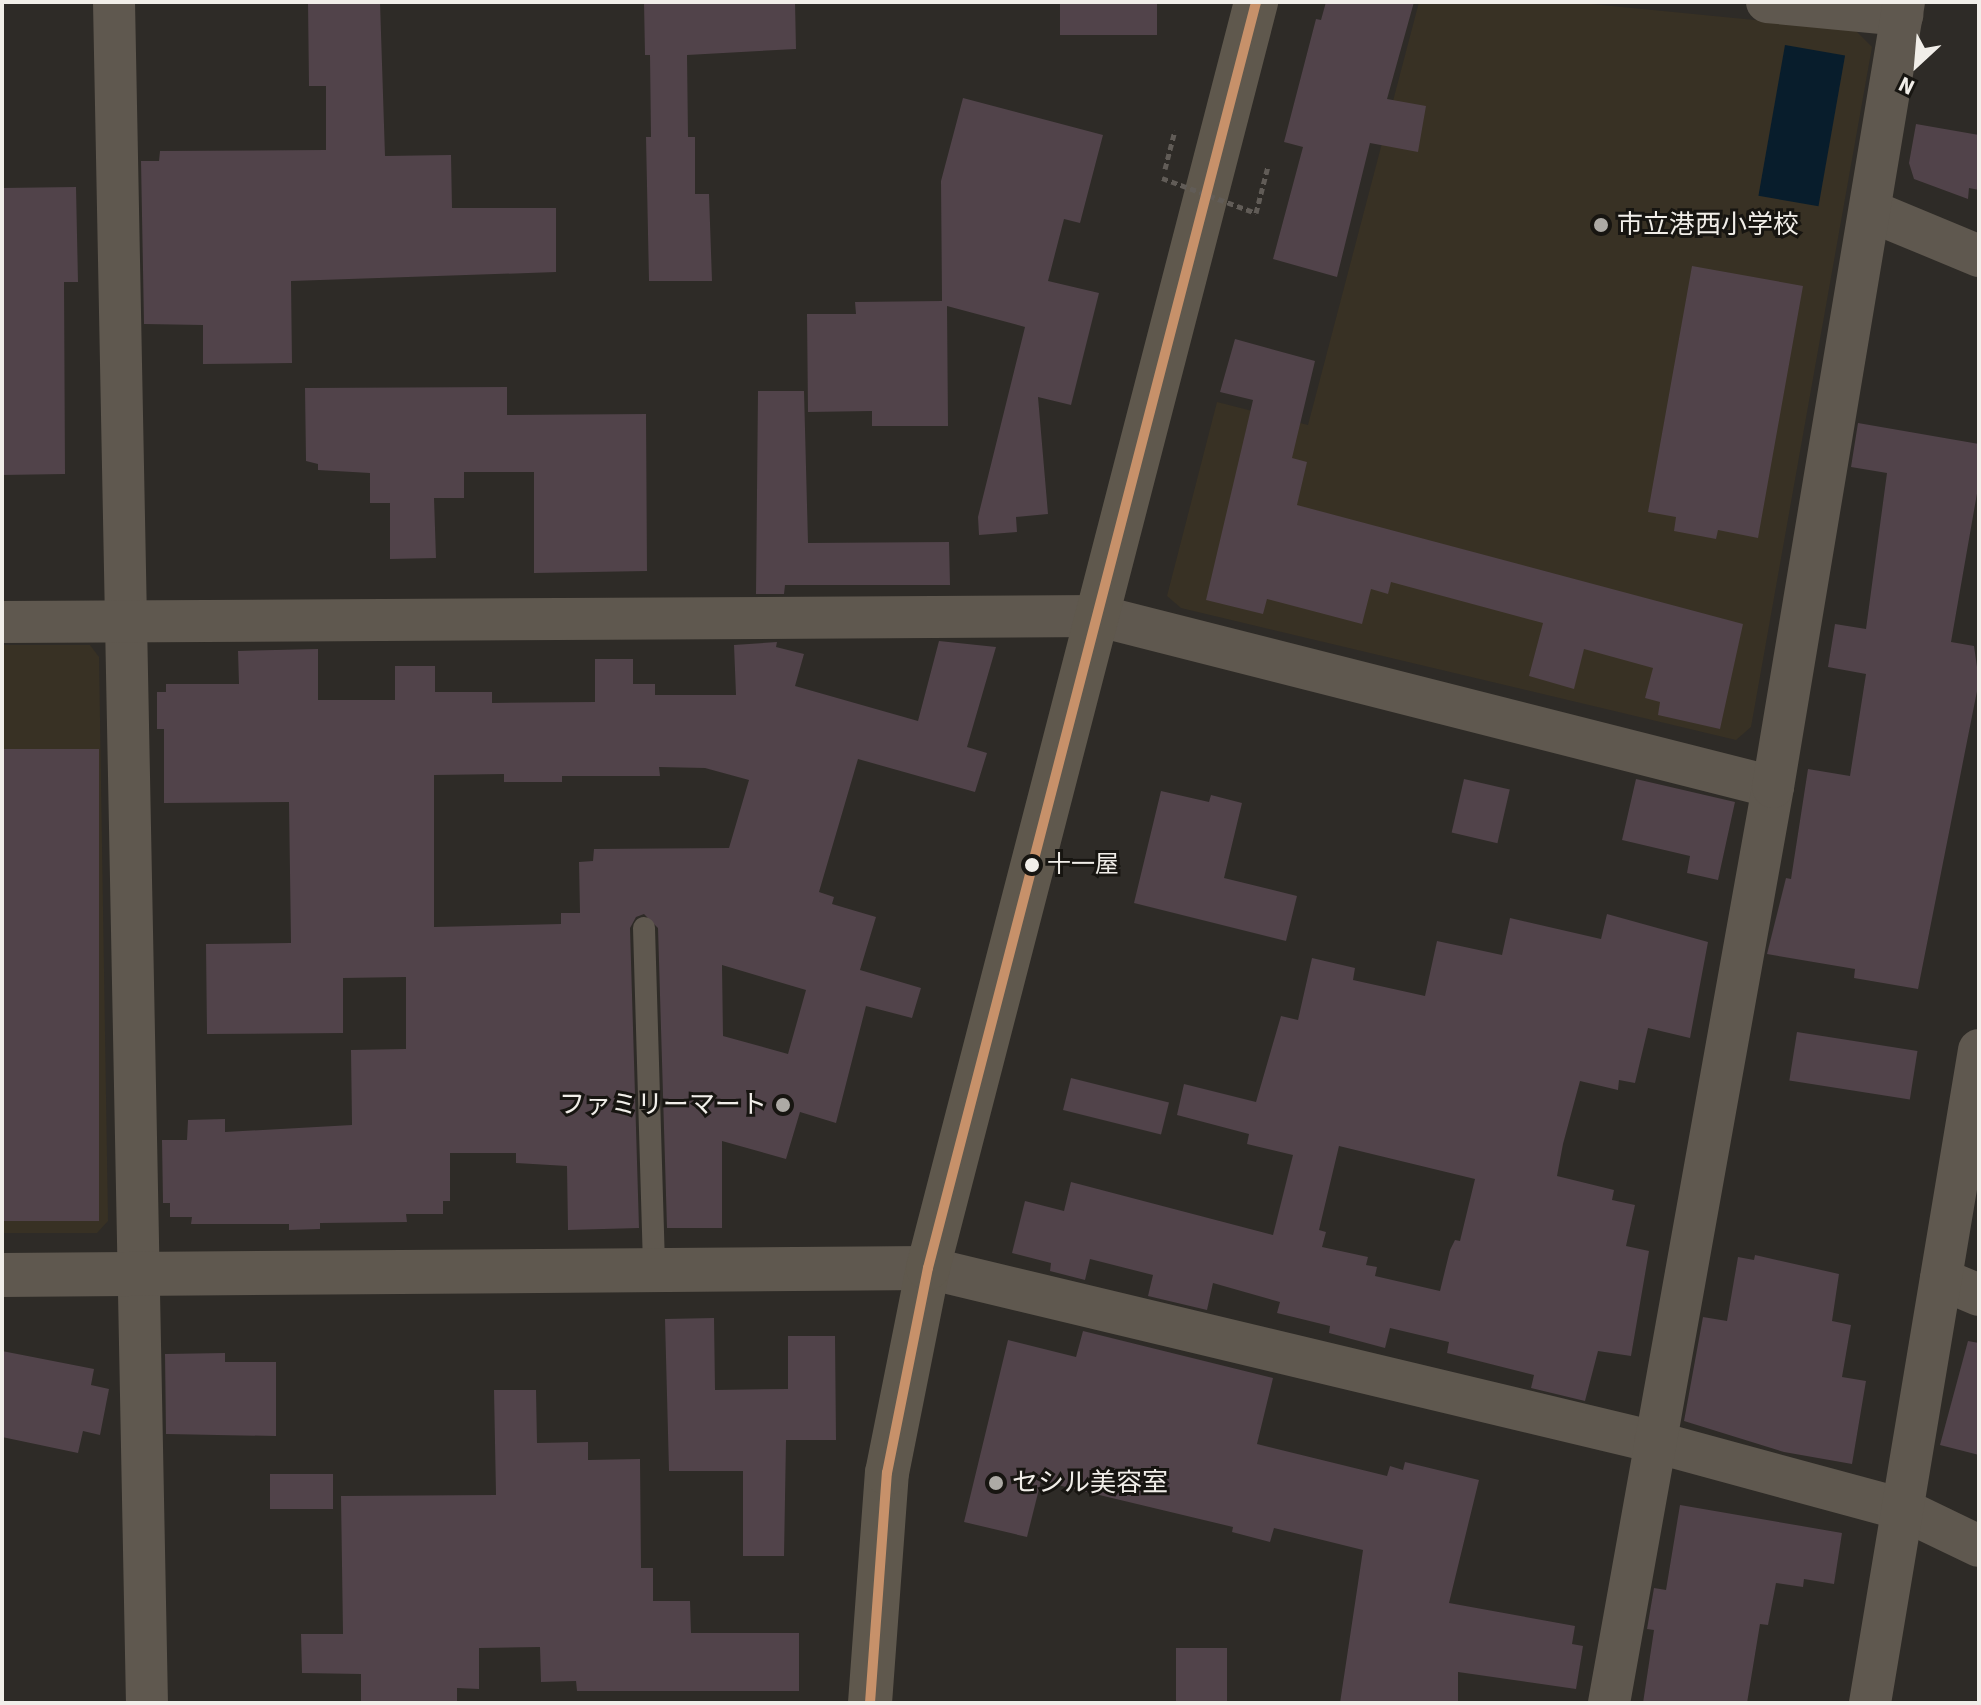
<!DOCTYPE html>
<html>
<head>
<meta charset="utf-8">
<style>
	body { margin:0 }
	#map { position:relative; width:1981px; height:1705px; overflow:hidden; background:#2e2b27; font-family:"Source Sans 3","Noto Sans JP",sans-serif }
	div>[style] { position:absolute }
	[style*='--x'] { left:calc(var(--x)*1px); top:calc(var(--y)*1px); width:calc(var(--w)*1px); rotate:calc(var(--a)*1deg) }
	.built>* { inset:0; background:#383124 }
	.water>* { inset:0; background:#081d2c; transform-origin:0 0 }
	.building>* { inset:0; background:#51434a; transform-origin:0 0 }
	.path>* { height:5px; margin-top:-2.5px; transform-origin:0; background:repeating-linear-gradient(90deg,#615c57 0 6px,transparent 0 10px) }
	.service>* { height:22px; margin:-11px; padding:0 11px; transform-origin:11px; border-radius:11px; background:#5f584f }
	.minor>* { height:42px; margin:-21px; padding:0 21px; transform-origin:21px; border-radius:21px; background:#5f584f }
	.tertiary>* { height:44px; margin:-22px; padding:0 22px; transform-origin:22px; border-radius:22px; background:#5f584f }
	.secondary>* { height:44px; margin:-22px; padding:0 22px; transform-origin:22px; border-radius:22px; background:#5f584d }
	.path-bridge>* { height:5px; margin-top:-2.5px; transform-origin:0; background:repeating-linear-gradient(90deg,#615c57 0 6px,transparent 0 10px) }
	.bus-1>* { height:10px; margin:-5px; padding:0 5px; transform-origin:5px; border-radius:5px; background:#c7916a }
	.dots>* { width:22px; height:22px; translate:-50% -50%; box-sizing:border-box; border:4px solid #171511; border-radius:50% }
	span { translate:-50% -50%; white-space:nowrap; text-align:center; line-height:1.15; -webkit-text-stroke:6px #171511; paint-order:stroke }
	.bus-label { font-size:24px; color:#f1eee9 }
	.left { translate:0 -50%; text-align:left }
	.poi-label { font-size:26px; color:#f1eee9 }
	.right { translate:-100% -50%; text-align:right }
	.frame { position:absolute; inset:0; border:4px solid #f1eee9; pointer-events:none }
	.north { position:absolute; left:1877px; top:24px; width:80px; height:80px; -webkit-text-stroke:6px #171511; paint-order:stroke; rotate:206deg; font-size:22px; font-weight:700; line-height:32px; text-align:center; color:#f1eee9 }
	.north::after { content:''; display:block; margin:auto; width:28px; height:36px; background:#f1eee9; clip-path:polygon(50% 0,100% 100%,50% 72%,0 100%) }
</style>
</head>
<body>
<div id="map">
	<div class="built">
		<div style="clip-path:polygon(1419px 2px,1571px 2px,1855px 30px,1872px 47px,1751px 727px,1736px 740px,1181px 608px,1167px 596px,1217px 402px,1308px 425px)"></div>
		<div style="clip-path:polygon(2px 645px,90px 645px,99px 657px,108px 1221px,97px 1233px,2px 1233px)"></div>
	</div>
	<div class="water">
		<div style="left:1785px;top:45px;width:61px;height:153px;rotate:10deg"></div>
	</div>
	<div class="building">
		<div style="clip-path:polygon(308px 2px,380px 2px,385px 156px,451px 155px,452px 208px,556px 208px,556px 272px,291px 281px,292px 363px,203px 364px,203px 325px,144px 324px,141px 161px,159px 161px,160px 151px,326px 150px,326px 86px,309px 86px)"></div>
		<div style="clip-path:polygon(644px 2px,795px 2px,796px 49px,687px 55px,688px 137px,695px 137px,695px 194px,709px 194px,712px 281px,649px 281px,646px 137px,651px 137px,650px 55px,645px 55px)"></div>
		<div style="left:1060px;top:2px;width:97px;height:33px"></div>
		<div style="clip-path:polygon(1326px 2px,1414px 2px,1387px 99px,1426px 106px,1418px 152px,1370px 143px,1337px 277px,1273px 259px,1303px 147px,1284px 142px,1316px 19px,1321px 20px)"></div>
		<div style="clip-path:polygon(963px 98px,1103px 135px,1080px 223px,1064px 219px,1048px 281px,1099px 293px,1071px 405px,1038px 397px,1048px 514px,1016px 517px,1017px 532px,979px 535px,978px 517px,1025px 327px,947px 306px,948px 426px,872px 426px,872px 411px,808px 412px,807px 314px,856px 314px,855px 302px,942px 301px,941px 181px)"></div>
		<div style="clip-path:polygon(1916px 124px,1979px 135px,1979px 190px,1969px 188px,1968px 199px,1914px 179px,1909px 163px)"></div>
		<div style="clip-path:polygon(76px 187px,78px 282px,64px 282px,65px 474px,2px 475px,2px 188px)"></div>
		<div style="clip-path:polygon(1692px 266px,1803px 286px,1758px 538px,1718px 530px,1716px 539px,1674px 531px,1676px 517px,1648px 512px)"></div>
		<div style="clip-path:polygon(1235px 339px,1315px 361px,1292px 458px,1307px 462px,1297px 505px,1743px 624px,1720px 729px,1658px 715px,1660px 702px,1645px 698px,1653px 668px,1584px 649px,1574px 689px,1529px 676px,1543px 623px,1391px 582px,1388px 594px,1371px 589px,1362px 624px,1267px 599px,1263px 614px,1206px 600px,1253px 400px,1220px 392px)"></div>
		<div style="clip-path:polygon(507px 387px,507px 415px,646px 414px,647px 571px,534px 573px,534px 472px,464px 472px,464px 498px,434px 498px,436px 558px,390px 559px,390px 503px,370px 503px,370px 473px,318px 470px,318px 464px,306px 461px,305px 388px)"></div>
		<div style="clip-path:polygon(758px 391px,804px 391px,808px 543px,949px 542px,950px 585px,785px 585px,784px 594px,756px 594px)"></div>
		<div style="clip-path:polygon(1858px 423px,1979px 444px,1979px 482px,1951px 642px,1974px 646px,1979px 681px,1918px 989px,1854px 978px,1855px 969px,1767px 954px,1786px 878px,1791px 879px,1808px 769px,1850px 776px,1866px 674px,1828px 667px,1835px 624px,1866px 629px,1887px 473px,1851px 467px)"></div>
		<div style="clip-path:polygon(evenodd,939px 641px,996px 647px,967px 747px,987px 753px,975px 792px,858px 759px,819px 892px,834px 897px,832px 904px,876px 917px,860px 970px,921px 988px,912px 1018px,866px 1006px,836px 1123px,800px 1112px,786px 1159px,722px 1141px,722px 1228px,667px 1228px,658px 928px,644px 914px,636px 917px,630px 928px,639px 1228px,568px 1230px,567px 1166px,516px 1163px,516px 1153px,450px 1153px,450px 1201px,443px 1201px,443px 1214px,406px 1214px,407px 1222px,320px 1223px,320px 1229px,289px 1230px,289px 1224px,191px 1224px,192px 1217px,170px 1217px,170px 1203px,163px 1203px,162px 1140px,187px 1140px,188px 1120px,225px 1119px,225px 1132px,352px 1125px,351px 1050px,406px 1049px,406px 977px,343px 978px,343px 1033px,207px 1034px,206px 944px,291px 943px,289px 802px,164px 803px,164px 729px,157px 729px,157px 692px,166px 692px,166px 684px,239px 684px,238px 651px,318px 649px,318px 700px,395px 700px,395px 666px,435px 666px,435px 692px,492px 692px,492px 703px,595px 702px,595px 659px,633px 659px,633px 684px,655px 684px,655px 695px,736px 695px,734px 645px,777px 642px,776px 647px,804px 654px,795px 686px,918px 721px,939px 641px,659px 767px,705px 768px,749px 780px,729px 848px,594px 849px,593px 861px,579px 862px,580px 913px,561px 913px,561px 924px,434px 927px,434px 775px,504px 774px,504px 782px,562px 782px,562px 776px,660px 776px,659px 767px,939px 641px,722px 965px,806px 990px,788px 1054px,723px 1036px,722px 965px)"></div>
		<div style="left:99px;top:749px;width:472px;height:97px;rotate:90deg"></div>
		<div style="left:1464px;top:779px;width:47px;height:55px;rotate:13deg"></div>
		<div style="clip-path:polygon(1636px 779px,1735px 802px,1718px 880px,1687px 873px,1690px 856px,1622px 840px)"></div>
		<div style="clip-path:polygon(1161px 791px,1209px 802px,1211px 795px,1242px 803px,1224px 878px,1297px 896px,1286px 941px,1134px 903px)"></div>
		<div style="clip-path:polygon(evenodd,1607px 914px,1708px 942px,1690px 1038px,1648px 1028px,1635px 1083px,1619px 1080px,1618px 1090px,1580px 1081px,1563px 1144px,1557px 1176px,1614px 1190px,1612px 1200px,1635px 1205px,1626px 1246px,1649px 1251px,1631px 1356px,1598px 1351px,1585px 1401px,1531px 1388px,1534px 1375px,1447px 1353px,1449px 1342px,1390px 1328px,1385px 1348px,1329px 1333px,1330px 1326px,1277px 1313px,1280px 1302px,1213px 1283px,1207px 1310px,1148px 1296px,1153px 1275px,1090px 1259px,1085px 1280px,1050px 1271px,1051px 1263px,1012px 1253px,1025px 1201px,1064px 1211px,1071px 1182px,1273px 1235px,1293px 1155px,1247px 1144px,1249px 1134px,1177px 1115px,1184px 1084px,1256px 1102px,1281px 1016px,1298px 1020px,1312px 958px,1355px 968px,1353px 980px,1425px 996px,1437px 941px,1502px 955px,1510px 918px,1601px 939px,1607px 914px,1339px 1146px,1475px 1179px,1460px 1241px,1455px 1240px,1450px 1250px,1440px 1291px,1375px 1276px,1377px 1267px,1366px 1265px,1368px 1257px,1322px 1247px,1326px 1232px,1319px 1230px,1339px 1146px)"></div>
		<div style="left:1797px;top:1032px;width:122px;height:49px;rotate:9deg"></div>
		<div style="left:1071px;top:1078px;width:101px;height:33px;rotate:14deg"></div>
		<div style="clip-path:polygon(1755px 1255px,1839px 1274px,1832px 1321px,1851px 1325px,1842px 1377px,1866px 1381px,1852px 1464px,1784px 1452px,1684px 1421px,1703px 1317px,1727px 1321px,1738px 1257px,1754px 1260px)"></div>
		<div style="clip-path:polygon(714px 1318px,715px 1390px,788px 1389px,788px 1336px,835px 1336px,836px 1440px,786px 1440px,784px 1556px,743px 1556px,743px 1471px,669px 1471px,665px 1319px)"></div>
		<div style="clip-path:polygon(1083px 1331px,1273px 1378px,1257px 1444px,1387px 1476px,1390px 1466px,1403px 1470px,1405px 1462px,1479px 1480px,1449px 1603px,1575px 1626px,1572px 1644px,1583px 1646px,1576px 1689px,1458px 1672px,1458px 1703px,1340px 1703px,1363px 1550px,1274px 1528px,1270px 1542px,1232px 1532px,1233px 1527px,1041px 1481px,1027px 1537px,964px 1522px,1008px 1340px,1076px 1357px)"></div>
		<div style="clip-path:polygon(1968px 1341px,1979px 1343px,1979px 1455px,1940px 1445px)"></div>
		<div style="clip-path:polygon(2px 1351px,94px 1369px,91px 1385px,109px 1389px,100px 1435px,83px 1431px,78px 1453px,2px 1437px)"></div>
		<div style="clip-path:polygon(225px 1353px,225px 1362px,276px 1362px,276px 1436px,166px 1434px,165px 1354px)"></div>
		<div style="clip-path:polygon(494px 1390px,536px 1390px,537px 1443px,588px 1442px,588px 1460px,640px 1459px,641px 1568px,653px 1568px,653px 1601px,690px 1601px,691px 1633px,799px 1633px,799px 1691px,577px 1691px,576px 1681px,541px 1682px,540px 1647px,479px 1648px,479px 1689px,457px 1688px,457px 1703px,361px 1703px,361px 1674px,302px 1673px,301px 1634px,343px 1634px,341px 1496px,496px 1495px)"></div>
		<div style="left:270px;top:1474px;width:63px;height:35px"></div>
		<div style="clip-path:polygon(1680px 1505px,1842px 1533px,1834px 1584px,1804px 1579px,1803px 1587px,1776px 1583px,1768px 1625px,1760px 1624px,1747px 1703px,1643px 1703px,1654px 1630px,1647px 1629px,1654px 1588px,1666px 1590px)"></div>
		<div style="left:1176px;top:1648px;width:51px;height:55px"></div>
	</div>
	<div class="path">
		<div style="--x:1165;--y:169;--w:40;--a:-75.6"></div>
		<div style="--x:1256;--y:213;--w:49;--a:-75.7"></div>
	</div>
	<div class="service">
		<div style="--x:644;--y:928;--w:342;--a:88.3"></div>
	</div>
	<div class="minor">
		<div style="--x:114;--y:2;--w:1701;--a:88.89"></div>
		<div style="--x:1767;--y:2;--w:136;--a:5.5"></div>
		<div style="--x:1873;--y:212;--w:115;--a:22.5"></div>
		<div style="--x:2;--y:622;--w:1097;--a:-0.31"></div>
		<div style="--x:1099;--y:616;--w:695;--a:14.24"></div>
		<div style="--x:928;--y:1268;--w:748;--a:13.46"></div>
		<div style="--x:1655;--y:1442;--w:256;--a:15.2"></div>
		<div style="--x:1902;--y:1509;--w:85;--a:25.7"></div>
		<div style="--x:1941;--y:1279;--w:41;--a:22.8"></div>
		<div style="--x:1609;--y:1703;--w:931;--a:-79.85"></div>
		<div style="--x:1773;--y:787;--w:796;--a:-80.53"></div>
		<div style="--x:1870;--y:1703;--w:662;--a:-80.52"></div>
	</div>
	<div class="tertiary">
		<div style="--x:2;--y:1275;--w:926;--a:-0.43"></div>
	</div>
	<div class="secondary">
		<div style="--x:870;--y:1703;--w:231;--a:-85.8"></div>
		<div style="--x:887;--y:1473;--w:209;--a:-78.7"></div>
		<div style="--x:928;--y:1268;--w:1308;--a:-75.47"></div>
	</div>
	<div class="path-bridge">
		<div style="--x:1162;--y:178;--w:100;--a:20.4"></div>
	</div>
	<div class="bus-1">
		<div style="--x:870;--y:1703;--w:231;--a:-85.8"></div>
		<div style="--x:887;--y:1473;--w:209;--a:-78.7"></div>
		<div style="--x:928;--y:1268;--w:1308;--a:-75.47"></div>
	</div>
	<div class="dots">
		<div style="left:1601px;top:225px;background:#adaaa5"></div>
		<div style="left:1032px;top:865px;background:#f1eee9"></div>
		<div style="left:783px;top:1105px;background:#adaaa5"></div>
		<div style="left:996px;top:1483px;background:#adaaa5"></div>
	</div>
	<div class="bus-label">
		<span class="left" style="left:1047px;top:865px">十一屋</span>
	</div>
	<div class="poi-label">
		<span class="left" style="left:1617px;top:225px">市立港西小学校</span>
		<span class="right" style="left:767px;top:1105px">ファミリーマート</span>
		<span class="left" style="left:1012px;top:1483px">セシル美容室</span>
	</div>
	<div class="frame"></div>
	<div class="north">N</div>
</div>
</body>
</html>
